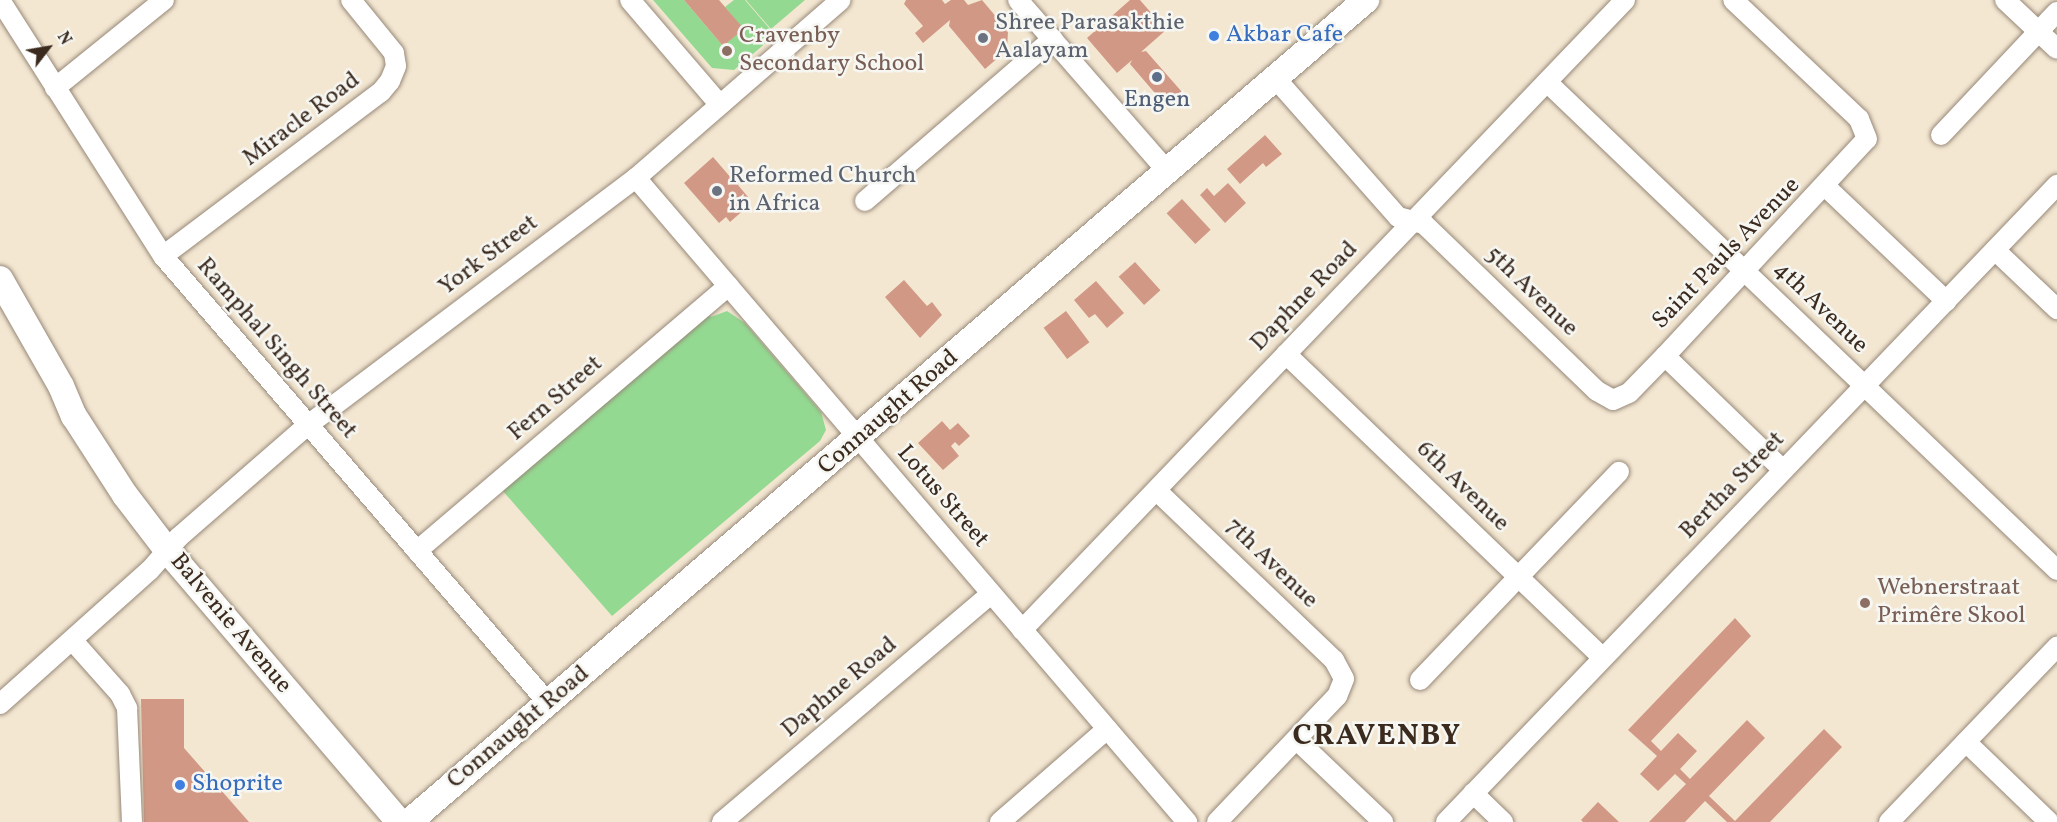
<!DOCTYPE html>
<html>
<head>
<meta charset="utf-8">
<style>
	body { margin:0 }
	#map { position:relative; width:2057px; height:822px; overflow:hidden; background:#f3e7d2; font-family:Vollkorn,serif }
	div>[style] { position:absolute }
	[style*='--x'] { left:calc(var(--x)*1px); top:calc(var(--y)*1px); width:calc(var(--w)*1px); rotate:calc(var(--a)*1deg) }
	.green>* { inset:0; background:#94d992 }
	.building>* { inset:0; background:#d19985; transform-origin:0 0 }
	.roads { filter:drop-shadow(0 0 2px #978878) drop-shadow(0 0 2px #978878) }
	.minor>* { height:20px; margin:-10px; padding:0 10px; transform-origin:10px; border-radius:10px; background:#fff }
	.tertiary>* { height:26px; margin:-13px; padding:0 13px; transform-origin:13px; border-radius:13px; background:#fff }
	.dots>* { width:16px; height:16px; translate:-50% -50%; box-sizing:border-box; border:3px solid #f6f6f2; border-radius:50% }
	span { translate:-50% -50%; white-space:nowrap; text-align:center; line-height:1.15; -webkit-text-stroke:5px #f6f6f2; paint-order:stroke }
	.worship-label { font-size:24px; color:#5b616d }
	.left { translate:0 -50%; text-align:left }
	.shop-label { font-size:24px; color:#366cbe }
	.education-label { font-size:24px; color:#785e54 }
	.service-label { font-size:24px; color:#4e5e75 }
	.street-label { font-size:24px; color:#3b2a1e }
	.district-label { font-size:30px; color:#3b2a1e; font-weight:700; letter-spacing:1.5px }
	.north { position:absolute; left:18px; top:18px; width:60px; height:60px; -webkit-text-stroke:4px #f6f6f2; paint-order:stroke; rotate:59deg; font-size:16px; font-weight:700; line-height:24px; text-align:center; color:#3b2a1e }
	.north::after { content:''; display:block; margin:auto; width:21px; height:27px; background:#3b2a1e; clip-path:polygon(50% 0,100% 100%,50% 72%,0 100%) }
</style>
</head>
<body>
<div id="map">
	<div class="green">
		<div style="clip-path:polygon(653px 0,684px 0,723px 46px,743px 29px,725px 7px,734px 0,745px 0,775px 35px,734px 70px,712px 68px)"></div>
		<div style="clip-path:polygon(746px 0,805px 0,771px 29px)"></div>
		<div style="clip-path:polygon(727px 311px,745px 323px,821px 412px,826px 430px,820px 441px,612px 616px,502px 490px,708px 313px,711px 317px)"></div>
	</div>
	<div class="building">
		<div style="clip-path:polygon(684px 0,719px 0,744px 29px,723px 46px)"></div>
		<div style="clip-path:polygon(906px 0,942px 0,945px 4px,951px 0,964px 0,968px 5px,982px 0,1008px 31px,1007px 50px,985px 69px,949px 26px,950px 20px,923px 43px,915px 33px,923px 26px,904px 4px)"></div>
		<div style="clip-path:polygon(1130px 0,1140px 0,1166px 30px,1141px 52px,1146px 51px,1182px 92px,1166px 106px,1130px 64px,1132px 60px,1117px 73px,1087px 38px)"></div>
		<div style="clip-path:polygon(1265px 135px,1282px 154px,1266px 167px,1263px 163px,1240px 184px,1227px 169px)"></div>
		<div style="clip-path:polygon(713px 157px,732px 179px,737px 174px,743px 181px,738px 185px,748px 197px,742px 203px,746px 208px,730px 222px,726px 217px,719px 223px,684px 183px)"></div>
		<div style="clip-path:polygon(1228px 183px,1246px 203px,1225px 223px,1200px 195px,1207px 188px,1214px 196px)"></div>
		<div style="left:1182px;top:199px;width:42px;height:21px;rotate:47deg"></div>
		<div style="left:1135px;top:262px;width:38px;height:22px;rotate:48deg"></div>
		<div style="clip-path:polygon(904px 280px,927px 306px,932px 302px,942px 315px,920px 338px,885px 297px)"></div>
		<div style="clip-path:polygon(1096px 281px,1124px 313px,1107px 328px,1095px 314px,1089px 318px,1074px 300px)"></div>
		<div style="left:1066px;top:311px;width:39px;height:28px;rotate:53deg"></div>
		<div style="clip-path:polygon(942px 421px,950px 430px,958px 423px,970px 436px,959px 446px,955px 442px,951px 446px,959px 456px,943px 470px,918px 443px)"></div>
		<div style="clip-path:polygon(1735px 618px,1751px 636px,1651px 741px,1661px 751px,1678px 733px,1697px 751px,1680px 769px,1690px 779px,1747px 720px,1765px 738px,1709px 796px,1735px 821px,1824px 729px,1842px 747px,1770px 822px,1727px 822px,1705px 801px,1685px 822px,1649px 822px,1686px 784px,1675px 774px,1658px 791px,1640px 774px,1657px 756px,1628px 730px)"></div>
		<div style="clip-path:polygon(141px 699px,184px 699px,184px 748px,249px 822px,144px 822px)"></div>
		<div style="clip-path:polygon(1598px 802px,1619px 822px,1583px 822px,1581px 820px)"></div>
	</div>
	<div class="roads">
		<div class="minor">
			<div style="--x:0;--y:0;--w:303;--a:57.5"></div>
			<div style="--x:163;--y:256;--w:591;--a:49.25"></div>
			<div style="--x:630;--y:0;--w:138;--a:49.4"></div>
			<div style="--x:1018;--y:0;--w:228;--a:48.9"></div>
			<div style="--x:2005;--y:0;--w:71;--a:43.3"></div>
			<div style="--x:1276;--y:79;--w:184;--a:48.5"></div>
			<div style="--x:1398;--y:217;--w:27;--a:15"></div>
			<div style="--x:1424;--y:224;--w:240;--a:44"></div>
			<div style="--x:1597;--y:391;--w:18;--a:29"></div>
			<div style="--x:1613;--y:400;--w:17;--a:-24"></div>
			<div style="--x:1629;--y:393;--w:52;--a:-45.8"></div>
			<div style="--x:1665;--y:356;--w:296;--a:-47.1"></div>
			<div style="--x:1867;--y:139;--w:22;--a:-112"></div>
			<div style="--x:1859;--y:119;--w:173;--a:-136.6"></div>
			<div style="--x:1547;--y:82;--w:706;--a:43.74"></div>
			<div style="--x:55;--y:88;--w:140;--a:-38.9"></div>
			<div style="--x:1941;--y:135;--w:169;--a:-46.7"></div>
			<div style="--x:636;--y:178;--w:848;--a:49.45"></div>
			<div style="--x:1826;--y:187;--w:166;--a:43.5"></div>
			<div style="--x:865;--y:201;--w:248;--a:-40.8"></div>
			<div style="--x:1995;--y:250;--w:86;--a:43.6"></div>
			<div style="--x:163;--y:256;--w:273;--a:-37"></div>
			<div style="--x:381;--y:92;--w:14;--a:-51"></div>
			<div style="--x:390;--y:81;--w:16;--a:-68"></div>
			<div style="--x:396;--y:66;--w:13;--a:-99"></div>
			<div style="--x:394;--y:53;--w:68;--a:-129.1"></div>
			<div style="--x:1286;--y:354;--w:439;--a:43.8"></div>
			<div style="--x:1665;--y:356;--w:164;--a:44"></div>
			<div style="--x:1157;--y:491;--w:245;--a:43.7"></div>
			<div style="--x:1334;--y:660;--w:21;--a:62"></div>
			<div style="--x:1344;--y:679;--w:18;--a:112"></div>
			<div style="--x:1337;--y:696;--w:174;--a:133.6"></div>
			<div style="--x:417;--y:551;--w:409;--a:-40.4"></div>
			<div style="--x:1022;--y:630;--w:872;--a:-46.25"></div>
			<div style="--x:73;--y:641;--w:71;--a:48.4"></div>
			<div style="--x:120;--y:694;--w:16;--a:63"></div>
			<div style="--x:127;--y:708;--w:114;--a:87.5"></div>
			<div style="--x:1420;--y:680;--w:288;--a:-46.3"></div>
			<div style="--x:0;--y:704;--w:201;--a:-41.8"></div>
			<div style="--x:150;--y:570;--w:44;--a:-48.7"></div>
			<div style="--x:179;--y:537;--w:171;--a:-41"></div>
			<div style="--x:308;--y:425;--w:411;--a:-37"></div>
			<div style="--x:636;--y:178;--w:271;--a:-41"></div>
			<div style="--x:1297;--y:740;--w:119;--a:43.6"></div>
			<div style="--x:1966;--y:742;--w:115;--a:43.9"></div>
			<div style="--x:1473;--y:793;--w:42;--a:44"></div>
			<div style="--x:722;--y:822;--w:353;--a:-40.3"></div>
			<div style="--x:1000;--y:822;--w:142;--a:-41"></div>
			<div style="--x:1446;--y:822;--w:883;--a:-46.19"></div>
			<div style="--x:1889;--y:822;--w:243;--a:-46.2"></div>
		</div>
		<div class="tertiary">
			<div style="--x:0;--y:279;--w:123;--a:60.3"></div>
			<div style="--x:61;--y:386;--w:33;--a:67"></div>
			<div style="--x:74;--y:416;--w:94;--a:57.2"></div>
			<div style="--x:125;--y:495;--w:69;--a:52.6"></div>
			<div style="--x:167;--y:550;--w:358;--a:49.5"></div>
			<div style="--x:409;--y:822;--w:1262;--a:-40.66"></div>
		</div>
	</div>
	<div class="dots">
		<div style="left:1214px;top:36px;background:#3f7fe0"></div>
		<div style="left:983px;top:38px;background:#6b7280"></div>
		<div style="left:727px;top:51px;background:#8d6e63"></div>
		<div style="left:1157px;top:77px;background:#5c6f8a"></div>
		<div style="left:717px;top:191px;background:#6b7280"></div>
		<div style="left:1865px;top:603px;background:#8d6e63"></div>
		<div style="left:180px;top:785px;background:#3f7fe0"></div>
	</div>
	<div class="worship-label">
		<span class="left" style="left:995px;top:38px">Shree Parasakthie<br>Aalayam</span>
		<span class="left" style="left:729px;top:191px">Reformed Church<br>in Africa</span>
	</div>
	<div class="shop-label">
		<span class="left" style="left:1226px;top:36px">Akbar Cafe</span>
		<span class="left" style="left:192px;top:785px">Shoprite</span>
	</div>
	<div class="education-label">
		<span class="left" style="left:739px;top:51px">Cravenby<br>Secondary School</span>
		<span class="left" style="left:1877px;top:603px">Webnerstraat<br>Primêre Skool</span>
	</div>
	<div class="service-label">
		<span style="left:1157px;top:101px">Engen</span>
	</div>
	<div class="street-label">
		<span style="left:302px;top:120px;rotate:-37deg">Miracle Road</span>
		<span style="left:1727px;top:254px;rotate:-46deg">Saint Pauls Avenue</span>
		<span style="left:489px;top:256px;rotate:-37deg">York Street</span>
		<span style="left:1531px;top:292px;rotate:44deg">5th Avenue</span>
		<span style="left:1305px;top:297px;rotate:-46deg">Daphne Road</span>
		<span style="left:1820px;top:308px;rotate:44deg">4th Avenue</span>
		<span style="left:276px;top:349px;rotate:49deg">Ramphal Singh Street</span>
		<span style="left:556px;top:399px;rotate:-41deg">Fern Street</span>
		<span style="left:889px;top:413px;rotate:-41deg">Connaught Road</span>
		<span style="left:1733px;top:486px;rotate:-46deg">Bertha Street</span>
		<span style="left:1462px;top:487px;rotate:44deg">6th Avenue</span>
		<span style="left:942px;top:497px;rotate:49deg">Lotus Street</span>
		<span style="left:1271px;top:564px;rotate:44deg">7th Avenue</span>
		<span style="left:230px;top:624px;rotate:50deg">Balvenie Avenue</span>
		<span style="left:840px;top:688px;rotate:-40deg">Daphne Road</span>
		<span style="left:519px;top:728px;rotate:-40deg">Connaught Road</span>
	</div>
	<div class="district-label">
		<span style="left:1377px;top:736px">CRAVENBY</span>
	</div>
	<div class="north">N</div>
</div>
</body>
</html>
